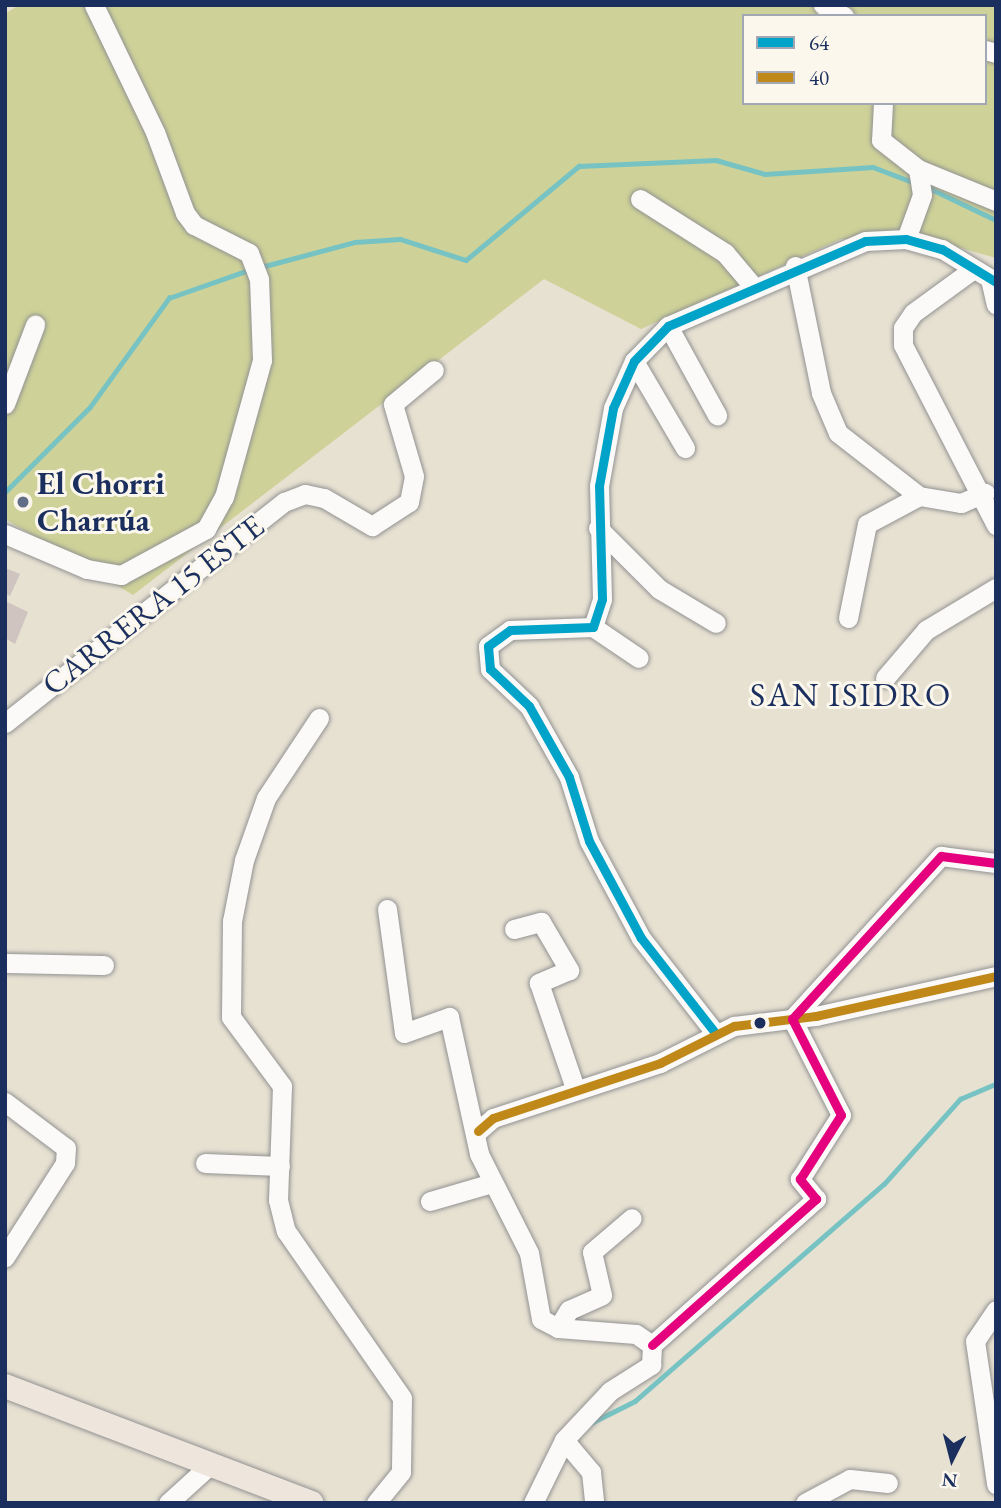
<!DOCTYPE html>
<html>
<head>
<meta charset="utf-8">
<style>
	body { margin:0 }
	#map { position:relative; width:1001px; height:1508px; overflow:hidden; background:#e7e1d2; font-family:"EB Garamond",serif }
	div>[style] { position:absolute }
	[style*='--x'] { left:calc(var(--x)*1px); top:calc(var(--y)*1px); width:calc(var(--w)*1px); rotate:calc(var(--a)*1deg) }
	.green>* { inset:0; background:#ced298 }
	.stream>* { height:4.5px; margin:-2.25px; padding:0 2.25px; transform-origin:2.25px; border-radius:2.25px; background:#77c3c3 }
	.building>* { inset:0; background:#d0c4c0 }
	.roads { filter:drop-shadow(0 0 2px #929292) drop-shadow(0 0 2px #929292) }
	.minor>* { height:19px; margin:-9.5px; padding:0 9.5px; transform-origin:9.5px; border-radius:9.5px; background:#fbfaf8 }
	.major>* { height:24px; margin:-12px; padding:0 12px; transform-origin:12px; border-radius:12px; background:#eee5dd }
	.bus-1>* { height:9px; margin:-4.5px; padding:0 4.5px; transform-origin:4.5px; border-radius:4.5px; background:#01a3c8 }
	.bus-2>* { height:9px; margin:-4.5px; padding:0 4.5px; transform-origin:4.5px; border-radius:4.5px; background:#c08818 }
	.bus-3>* { height:9px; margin:-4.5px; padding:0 4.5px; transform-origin:4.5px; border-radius:4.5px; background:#e5007d }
	.dots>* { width:19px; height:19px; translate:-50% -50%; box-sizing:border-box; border:4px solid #fbf7ec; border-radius:50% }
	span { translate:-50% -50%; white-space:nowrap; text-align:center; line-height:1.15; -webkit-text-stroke:6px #fbf7ec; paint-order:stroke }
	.poi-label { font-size:32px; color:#1b2f5e; font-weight:700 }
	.left { translate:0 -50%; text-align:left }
	.street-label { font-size:32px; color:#1b2f5e }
	.neighbourhood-label { font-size:33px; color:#1b2f5e; letter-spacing:2px }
	.frame { position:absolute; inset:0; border:7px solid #1b2f5e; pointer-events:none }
	.legend { position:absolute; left:742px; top:14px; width:245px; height:91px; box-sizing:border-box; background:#fbf7ec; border:2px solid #a1a7b3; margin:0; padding:9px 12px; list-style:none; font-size:21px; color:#1b2f5e }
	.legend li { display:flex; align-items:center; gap:14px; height:35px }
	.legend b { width:35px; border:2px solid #a1a7b3 }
	.north { position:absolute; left:917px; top:1424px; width:70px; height:70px; -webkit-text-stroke:5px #fbf7ec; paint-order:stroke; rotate:186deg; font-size:19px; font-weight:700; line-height:28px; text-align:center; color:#1b2f5e }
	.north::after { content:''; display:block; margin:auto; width:24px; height:32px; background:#1b2f5e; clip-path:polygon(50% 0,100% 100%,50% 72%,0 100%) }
</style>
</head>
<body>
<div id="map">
	<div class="green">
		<div style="clip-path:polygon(evenodd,19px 5px,996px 5px,996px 258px,926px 238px,841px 239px,641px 329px,544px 279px,133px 595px,5px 519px,5px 14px,19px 5px,744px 16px,985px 16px,985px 103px,744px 103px,744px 16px)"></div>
	</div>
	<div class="stream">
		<div style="--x:927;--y:187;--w:76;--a:25.6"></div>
		<div style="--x:261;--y:267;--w:97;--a:-14.9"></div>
		<div style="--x:355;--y:242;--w:45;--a:-3.8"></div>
		<div style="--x:400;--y:239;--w:69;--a:17.7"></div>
		<div style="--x:466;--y:260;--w:147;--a:-39.8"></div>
		<div style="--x:579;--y:166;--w:137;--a:-2.5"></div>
		<div style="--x:716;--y:160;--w:51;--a:15.9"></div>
		<div style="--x:765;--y:174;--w:108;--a:-3.7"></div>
		<div style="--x:873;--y:167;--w:43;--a:20.6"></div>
		<div style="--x:5;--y:492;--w:120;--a:-45"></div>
		<div style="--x:90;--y:407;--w:135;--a:-54.1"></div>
		<div style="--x:169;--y:298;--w:85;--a:-19.3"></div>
		<div style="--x:589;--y:1424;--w:51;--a:-26.6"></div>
		<div style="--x:635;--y:1401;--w:330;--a:-41.1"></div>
		<div style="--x:884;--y:1184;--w:114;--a:-48.2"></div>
		<div style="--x:960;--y:1099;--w:39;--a:-23"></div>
	</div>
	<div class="building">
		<div style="clip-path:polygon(5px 568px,20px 574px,10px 596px,5px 594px)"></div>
		<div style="clip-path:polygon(5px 601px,28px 612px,15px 644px,5px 638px)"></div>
	</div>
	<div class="roads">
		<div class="minor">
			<div style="--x:823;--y:5;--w:24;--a:28"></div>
			<div style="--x:985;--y:50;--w:11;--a:15"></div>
			<div style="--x:883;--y:103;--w:37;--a:93"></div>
			<div style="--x:881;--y:140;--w:47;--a:38.1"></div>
			<div style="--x:918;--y:169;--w:26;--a:81"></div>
			<div style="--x:922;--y:195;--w:47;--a:110"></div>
			<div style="--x:918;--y:169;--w:84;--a:22.3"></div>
			<div style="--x:640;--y:199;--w:101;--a:32.4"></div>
			<div style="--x:725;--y:253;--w:43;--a:49.7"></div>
			<div style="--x:795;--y:266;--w:130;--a:78.4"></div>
			<div style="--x:821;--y:393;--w:43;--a:67"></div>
			<div style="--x:838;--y:433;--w:103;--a:37.9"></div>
			<div style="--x:919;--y:496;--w:43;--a:9.5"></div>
			<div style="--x:961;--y:503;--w:26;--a:-23"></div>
			<div style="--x:972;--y:270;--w:73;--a:143.9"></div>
			<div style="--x:913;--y:313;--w:18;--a:124"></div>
			<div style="--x:903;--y:328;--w:17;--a:90"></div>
			<div style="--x:903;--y:345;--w:203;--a:62.7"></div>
			<div style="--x:990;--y:279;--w:26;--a:77"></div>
			<div style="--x:668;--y:326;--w:102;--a:61.2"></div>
			<div style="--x:634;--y:361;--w:101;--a:59.6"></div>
			<div style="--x:5;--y:404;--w:85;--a:-69.2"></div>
			<div style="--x:598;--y:528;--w:86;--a:45"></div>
			<div style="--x:659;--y:589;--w:66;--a:30.8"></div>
			<div style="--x:5;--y:534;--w:89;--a:23.1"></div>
			<div style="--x:87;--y:569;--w:35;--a:10"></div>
			<div style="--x:121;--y:575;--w:97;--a:-28.4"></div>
			<div style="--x:206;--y:529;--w:37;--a:-61"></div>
			<div style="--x:224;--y:497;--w:142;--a:-74.5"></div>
			<div style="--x:262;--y:360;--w:81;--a:-92.1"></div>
			<div style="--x:259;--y:279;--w:28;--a:-111"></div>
			<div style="--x:249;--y:253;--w:62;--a:-153"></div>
			<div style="--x:194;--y:225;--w:15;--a:-127"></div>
			<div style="--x:185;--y:213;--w:86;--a:-110.3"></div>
			<div style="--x:155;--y:132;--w:141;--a:-115.7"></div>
			<div style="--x:848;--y:618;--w:96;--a:-78.6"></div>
			<div style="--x:867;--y:524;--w:59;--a:-28.3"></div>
			<div style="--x:593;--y:627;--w:55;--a:34"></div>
			<div style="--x:885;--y:678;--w:63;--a:-49.5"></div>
			<div style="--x:926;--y:630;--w:82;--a:-31"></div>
			<div style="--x:319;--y:718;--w:96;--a:123.5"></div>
			<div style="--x:266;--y:798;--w:66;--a:109.5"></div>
			<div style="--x:244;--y:860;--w:62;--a:101.1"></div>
			<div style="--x:232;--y:921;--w:96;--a:90.6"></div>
			<div style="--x:231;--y:1017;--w:86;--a:53.5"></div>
			<div style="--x:282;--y:1086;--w:114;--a:92"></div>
			<div style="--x:278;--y:1200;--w:32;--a:76"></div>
			<div style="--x:286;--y:1231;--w:203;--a:55.2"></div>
			<div style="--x:402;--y:1398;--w:74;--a:90.8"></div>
			<div style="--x:401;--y:1472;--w:40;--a:129"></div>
			<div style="--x:5;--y:723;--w:356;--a:-38.4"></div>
			<div style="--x:284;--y:502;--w:22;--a:-21"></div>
			<div style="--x:305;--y:494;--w:19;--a:12"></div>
			<div style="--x:324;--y:498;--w:56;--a:30.3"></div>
			<div style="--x:372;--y:526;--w:44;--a:-33"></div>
			<div style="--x:409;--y:502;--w:26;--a:-79"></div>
			<div style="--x:414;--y:476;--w:75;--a:-106.3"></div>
			<div style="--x:393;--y:404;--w:53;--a:-39.7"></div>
			<div style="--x:387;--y:909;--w:125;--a:82.2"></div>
			<div style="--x:404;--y:1033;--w:48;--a:-19.6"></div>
			<div style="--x:449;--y:1017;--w:140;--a:77.6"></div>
			<div style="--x:479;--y:1154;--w:111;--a:63.2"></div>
			<div style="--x:529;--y:1253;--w:67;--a:79.7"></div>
			<div style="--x:541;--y:1319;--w:19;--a:28"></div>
			<div style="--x:558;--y:1328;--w:78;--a:4.4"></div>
			<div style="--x:636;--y:1334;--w:19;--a:35"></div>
			<div style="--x:514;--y:929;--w:28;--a:-15"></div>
			<div style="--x:541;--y:922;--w:56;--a:59.7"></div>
			<div style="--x:569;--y:970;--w:33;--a:157"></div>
			<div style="--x:539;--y:983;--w:111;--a:71.1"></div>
			<div style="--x:5;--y:963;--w:99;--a:1.2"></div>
			<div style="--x:716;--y:1034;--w:122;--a:-128"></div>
			<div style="--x:641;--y:938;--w:110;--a:-118.2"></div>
			<div style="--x:589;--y:841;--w:67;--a:-107.4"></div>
			<div style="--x:569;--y:777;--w:81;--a:-119.4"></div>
			<div style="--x:529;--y:706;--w:54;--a:-136.5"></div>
			<div style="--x:490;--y:669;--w:23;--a:-95"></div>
			<div style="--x:488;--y:646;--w:27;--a:-36"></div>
			<div style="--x:510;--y:630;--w:83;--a:-2.1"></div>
			<div style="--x:593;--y:627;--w:29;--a:-72"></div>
			<div style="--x:602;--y:599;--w:113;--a:-91.5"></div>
			<div style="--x:599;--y:486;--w:79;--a:-79.8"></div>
			<div style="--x:613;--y:408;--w:51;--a:-65.9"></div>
			<div style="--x:634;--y:361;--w:49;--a:-45.8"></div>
			<div style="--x:668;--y:326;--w:215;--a:-23.3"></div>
			<div style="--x:865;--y:241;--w:41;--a:-2.8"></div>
			<div style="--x:906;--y:239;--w:37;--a:16"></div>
			<div style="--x:942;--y:249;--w:63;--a:31.4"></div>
			<div style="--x:5;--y:1102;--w:76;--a:37"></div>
			<div style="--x:66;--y:1148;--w:15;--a:94"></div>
			<div style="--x:65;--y:1163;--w:112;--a:122.6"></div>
			<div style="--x:478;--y:1131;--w:20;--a:-41"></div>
			<div style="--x:493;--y:1118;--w:176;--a:-18.2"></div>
			<div style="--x:660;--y:1063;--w:83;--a:-26.6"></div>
			<div style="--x:734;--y:1026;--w:83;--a:-7"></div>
			<div style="--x:816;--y:1016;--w:184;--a:-12.5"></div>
			<div style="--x:205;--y:1163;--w:75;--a:2.3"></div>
			<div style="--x:430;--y:1201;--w:65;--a:-16.2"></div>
			<div style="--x:996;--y:1310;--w:37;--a:124"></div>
			<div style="--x:975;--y:1341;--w:145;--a:81.6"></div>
			<div style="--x:558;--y:1328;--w:21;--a:-59"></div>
			<div style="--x:569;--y:1310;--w:36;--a:-24"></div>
			<div style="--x:602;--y:1295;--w:44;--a:-103.1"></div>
			<div style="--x:592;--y:1252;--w:52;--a:-40.4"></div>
			<div style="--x:652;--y:1345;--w:220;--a:-41.7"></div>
			<div style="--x:816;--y:1199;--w:26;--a:-129"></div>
			<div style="--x:800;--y:1179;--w:76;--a:-57.4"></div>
			<div style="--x:841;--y:1115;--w:108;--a:-117"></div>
			<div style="--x:792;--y:1019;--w:221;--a:-47.6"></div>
			<div style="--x:941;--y:856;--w:55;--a:7.3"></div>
			<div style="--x:564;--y:1440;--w:42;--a:49.8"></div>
			<div style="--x:591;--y:1472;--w:31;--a:84"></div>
			<div style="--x:168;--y:1503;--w:58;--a:-42.2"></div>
			<div style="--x:533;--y:1503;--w:70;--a:-63.8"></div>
			<div style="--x:564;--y:1440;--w:67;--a:-46.8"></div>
			<div style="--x:610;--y:1391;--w:49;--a:-32.4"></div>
			<div style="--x:651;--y:1365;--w:20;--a:-87"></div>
			<div style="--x:805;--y:1503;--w:51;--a:-28.1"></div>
			<div style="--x:850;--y:1479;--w:38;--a:6"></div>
		</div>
		<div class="major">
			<div style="--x:5;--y:1386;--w:328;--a:20.9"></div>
		</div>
	</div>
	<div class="bus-1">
		<div style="--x:716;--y:1034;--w:122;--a:-128"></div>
		<div style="--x:641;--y:938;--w:110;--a:-118.2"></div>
		<div style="--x:589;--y:841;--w:67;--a:-107.4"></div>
		<div style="--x:569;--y:777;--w:81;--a:-119.4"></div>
		<div style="--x:529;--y:706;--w:54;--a:-136.5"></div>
		<div style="--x:490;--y:669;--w:23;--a:-95"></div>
		<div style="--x:488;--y:646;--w:27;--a:-36"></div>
		<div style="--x:510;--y:630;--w:83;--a:-2.1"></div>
		<div style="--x:593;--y:627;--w:29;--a:-72"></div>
		<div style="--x:602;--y:599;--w:113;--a:-91.5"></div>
		<div style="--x:599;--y:486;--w:79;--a:-79.8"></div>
		<div style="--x:613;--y:408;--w:51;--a:-65.9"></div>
		<div style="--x:634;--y:361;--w:49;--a:-45.8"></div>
		<div style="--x:668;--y:326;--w:215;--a:-23.3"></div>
		<div style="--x:865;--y:241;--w:41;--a:-2.8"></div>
		<div style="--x:906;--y:239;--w:37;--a:16"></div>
		<div style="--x:942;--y:249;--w:63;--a:31.4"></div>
	</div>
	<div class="bus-2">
		<div style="--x:478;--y:1131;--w:20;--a:-41"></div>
		<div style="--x:493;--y:1118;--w:176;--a:-18.2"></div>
		<div style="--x:660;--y:1063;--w:83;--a:-26.6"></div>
		<div style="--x:734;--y:1026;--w:83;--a:-7"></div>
		<div style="--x:816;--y:1016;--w:184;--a:-12.5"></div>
	</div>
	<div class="bus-3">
		<div style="--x:652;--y:1345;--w:220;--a:-41.7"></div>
		<div style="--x:816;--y:1199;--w:26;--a:-129"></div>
		<div style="--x:800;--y:1179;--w:76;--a:-57.4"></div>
		<div style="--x:841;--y:1115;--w:108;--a:-117"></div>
		<div style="--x:792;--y:1019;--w:221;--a:-47.6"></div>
		<div style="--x:941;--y:856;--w:55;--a:7.3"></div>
	</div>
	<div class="dots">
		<div style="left:23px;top:502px;background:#626d87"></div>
		<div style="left:760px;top:1023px;background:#1b2f5e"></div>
	</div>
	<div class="poi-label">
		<span class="left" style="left:37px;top:502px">El Chorri<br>Charrúa</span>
	</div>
	<div class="street-label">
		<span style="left:153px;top:605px;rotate:-38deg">CARRERA 15 ESTE</span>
	</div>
	<div class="neighbourhood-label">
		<span style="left:851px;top:695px">SAN ISIDRO</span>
	</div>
	<div class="frame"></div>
	<ul class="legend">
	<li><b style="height:9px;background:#01a3c8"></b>64</li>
	<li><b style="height:9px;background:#c08818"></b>40</li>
	</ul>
	<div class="north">N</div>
</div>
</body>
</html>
